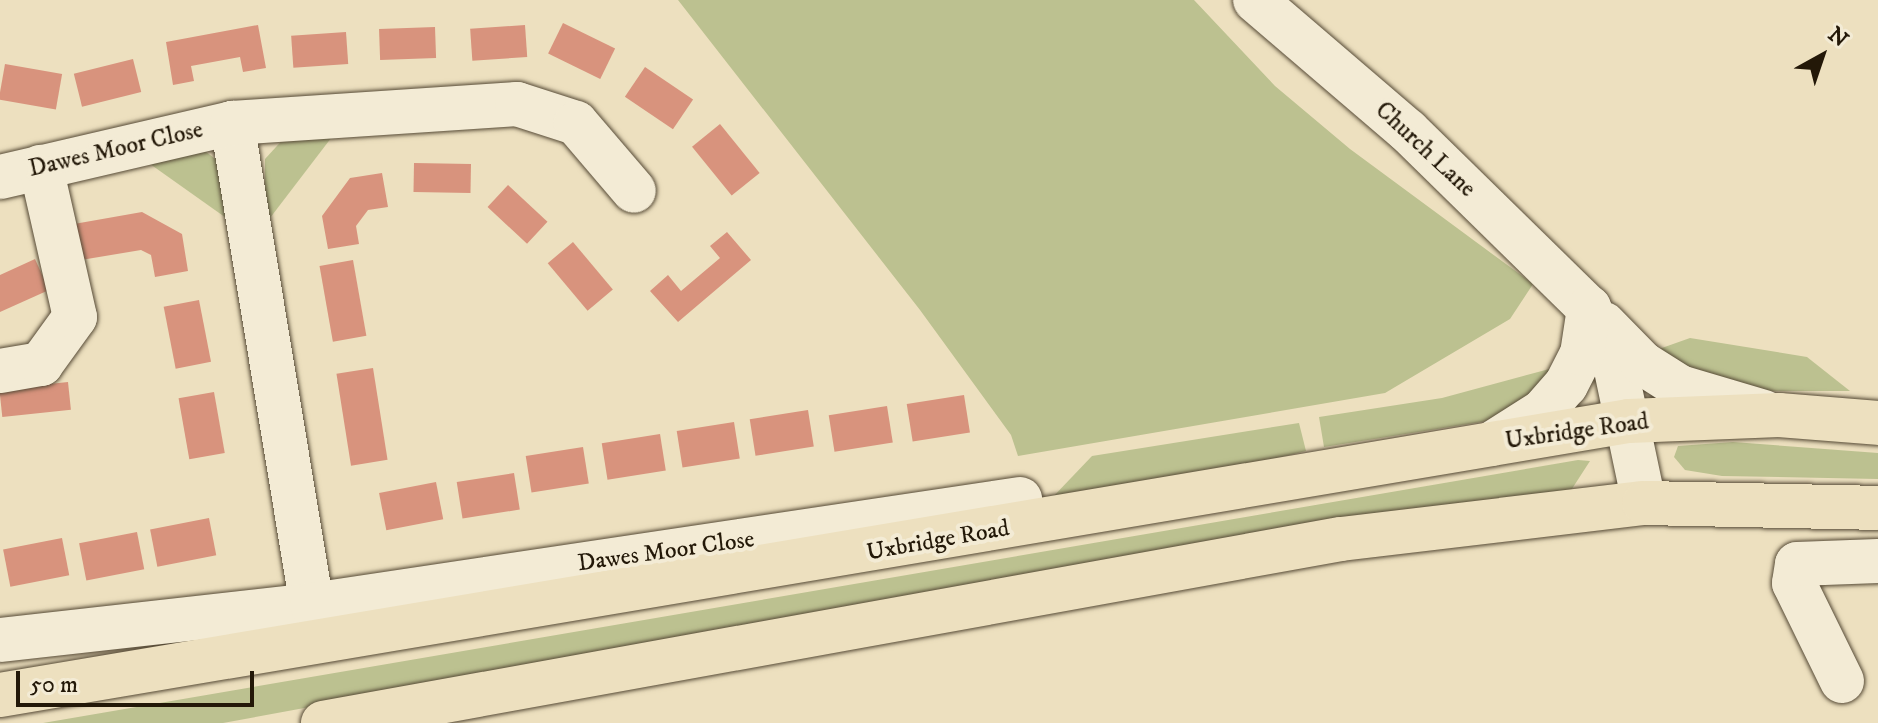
<!DOCTYPE html>
<html>
<head>
<meta charset="utf-8">
<style>
	body { margin:0 }
	#map { position:relative; width:1878px; height:723px; overflow:hidden; background:#ede0bf; font-family:"IM FELL DW Pica",serif }
	div>[style] { position:absolute }
	[style*='--x'] { left:calc(var(--x)*1px); top:calc(var(--y)*1px); width:calc(var(--w)*1px); rotate:calc(var(--a)*1deg) }
	.green>* { inset:0; background:#bcc190 }
	.building>* { inset:0; background:#d8937d; transform-origin:0 0 }
	.roads { filter:drop-shadow(0 0 2px #564a36) drop-shadow(0 0 2px #564a36) }
	.minor>* { height:44px; margin:-22px; padding:0 22px; transform-origin:22px; border-radius:22px; background:#f3ebd5 }
	.major>* { height:44px; margin:-22px; padding:0 22px; transform-origin:22px; border-radius:22px; background:#ede0bf }
	span { translate:-50% -50%; white-space:nowrap; text-align:center; line-height:1.15; -webkit-text-stroke:8px #f3ebd5; paint-order:stroke }
	.street-label { font-size:24px; color:#231808 }
	.north { position:absolute; left:1782px; top:16px; width:80px; height:80px; -webkit-text-stroke:6px #f3ebd5; paint-order:stroke; rotate:40deg; font-size:22px; font-weight:700; line-height:32px; text-align:center; color:#231808 }
	.north::after { content:''; display:block; margin:auto; width:28px; height:36px; background:#231808; clip-path:polygon(50% 0,100% 100%,50% 72%,0 100%) }
	.scale { position:absolute; left:16px; top:671px; width:238px; height:36px; box-sizing:border-box; border:4px solid #231808; border-top:0; padding-left:10px; font-size:24px; line-height:28px; white-space:nowrap; color:#231808; -webkit-text-stroke:6px #f3ebd5; paint-order:stroke }
</style>
</head>
<body>
<div id="map">
	<div class="green">
		<div style="clip-path:polygon(678px 0,1194px 0,1275px 86px,1350px 149px,1533px 284px,1510px 319px,1385px 393px,1018px 456px,1011px 435px,920px 310px)"></div>
		<div style="clip-path:polygon(338px 129px,270px 218px,265px 218px,265px 159px,287px 135px)"></div>
		<div style="clip-path:polygon(205px 151px,223px 165px,229px 220px,143px 159px)"></div>
		<div style="clip-path:polygon(1690px 338px,1807px 357px,1850px 391px,1730px 391px,1645px 354px)"></div>
		<div style="clip-path:polygon(1568px 364px,1500px 419px,1324px 447px,1319px 417px,1442px 398px)"></div>
		<div style="clip-path:polygon(1299px 423px,1306px 451px,1051px 514px,1050px 500px,1092px 456px)"></div>
		<div style="clip-path:polygon(1733px 442px,1878px 453px,1878px 479px,1722px 476px,1685px 470px,1674px 457px,1678px 446px)"></div>
		<div style="clip-path:polygon(1578px 460px,1590px 461px,1568px 495px,724px 631px,223px 723px,43px 723px)"></div>
	</div>
	<div class="building">
		<div style="left:563px;top:23px;width:58px;height:34px;rotate:26deg"></div>
		<div style="clip-path:polygon(258px 25px,266px 68px,243px 72px,240px 57px,191px 66px,194px 81px,173px 85px,166px 42px)"></div>
		<div style="left:525px;top:25px;width:32px;height:55px;rotate:86deg"></div>
		<div style="left:435px;top:27px;width:31px;height:56px;rotate:88deg"></div>
		<div style="left:346px;top:32px;width:32px;height:55px;rotate:86deg"></div>
		<div style="left:133px;top:59px;width:34px;height:61px;rotate:76deg"></div>
		<div style="left:5px;top:64px;width:58px;height:36px;rotate:10deg"></div>
		<div style="left:645px;top:67px;width:58px;height:36px;rotate:34deg"></div>
		<div style="left:720px;top:124px;width:63px;height:36px;rotate:51deg"></div>
		<div style="left:414px;top:163px;width:57px;height:29px;rotate:1deg"></div>
		<div style="clip-path:polygon(382px 173px,388px 207px,368px 210px,356px 226px,359px 244px,328px 249px,322px 216px,350px 178px)"></div>
		<div style="left:508px;top:185px;width:54px;height:30px;rotate:43deg"></div>
		<div style="clip-path:polygon(142px 212px,182px 234px,188px 271px,155px 277px,151px 255px,141px 250px,81px 260px,74px 224px)"></div>
		<div style="clip-path:polygon(727px 232px,751px 260px,678px 322px,650px 291px,668px 275px,681px 291px,720px 258px,710px 246px)"></div>
		<div style="left:573px;top:242px;width:62px;height:33px;rotate:50deg"></div>
		<div style="clip-path:polygon(35px 259px,49px 290px,0 312px,0 275px)"></div>
		<div style="left:353px;top:260px;width:77px;height:34px;rotate:80deg"></div>
		<div style="left:199px;top:300px;width:63px;height:36px;rotate:79deg"></div>
		<div style="left:373px;top:368px;width:93px;height:37px;rotate:81deg"></div>
		<div style="left:68px;top:382px;width:28px;height:69px;rotate:84deg"></div>
		<div style="left:214px;top:392px;width:62px;height:36px;rotate:80deg"></div>
		<div style="left:964px;top:395px;width:38px;height:58px;rotate:81deg"></div>
		<div style="left:887px;top:406px;width:37px;height:59px;rotate:81deg"></div>
		<div style="left:808px;top:410px;width:37px;height:59px;rotate:81deg"></div>
		<div style="left:734px;top:422px;width:37px;height:58px;rotate:81deg"></div>
		<div style="left:660px;top:434px;width:37px;height:59px;rotate:81deg"></div>
		<div style="left:583px;top:447px;width:37px;height:58px;rotate:81deg"></div>
		<div style="left:514px;top:473px;width:37px;height:58px;rotate:81deg"></div>
		<div style="left:436px;top:482px;width:38px;height:58px;rotate:79deg"></div>
		<div style="left:209px;top:518px;width:38px;height:60px;rotate:79deg"></div>
		<div style="left:137px;top:532px;width:38px;height:59px;rotate:79deg"></div>
		<div style="left:62px;top:538px;width:38px;height:60px;rotate:79deg"></div>
	</div>
	<div class="roads">
		<div class="minor">
			<div style="--x:1255;--y:0;--w:201;--a:40.6"></div>
			<div style="--x:1408;--y:131;--w:253;--a:44.4"></div>
			<div style="--x:1589;--y:308;--w:63;--a:65.5"></div>
			<div style="--x:1615;--y:365;--w:141;--a:78.1"></div>
			<div style="--x:232;--y:123;--w:489;--a:80.6"></div>
			<div style="--x:0;--y:177;--w:238;--a:-13.1"></div>
			<div style="--x:232;--y:123;--w:286;--a:-3.8"></div>
			<div style="--x:517;--y:104;--w:62;--a:17.9"></div>
			<div style="--x:576;--y:123;--w:89;--a:49.5"></div>
			<div style="--x:1604;--y:324;--w:54;--a:45.7"></div>
			<div style="--x:1642;--y:363;--w:45;--a:32.3"></div>
			<div style="--x:1680;--y:387;--w:88;--a:16.6"></div>
			<div style="--x:0;--y:371;--w:42;--a:-9.7"></div>
			<div style="--x:41;--y:364;--w:58;--a:-54.1"></div>
			<div style="--x:75;--y:317;--w:154;--a:-102.8"></div>
			<div style="--x:1491;--y:444;--w:62;--a:-32.4"></div>
			<div style="--x:1543;--y:411;--w:35;--a:-49"></div>
			<div style="--x:1566;--y:385;--w:35;--a:-63"></div>
			<div style="--x:1582;--y:354;--w:47;--a:-81.3"></div>
			<div style="--x:0;--y:640;--w:314;--a:-6.4"></div>
			<div style="--x:312;--y:605;--w:716;--a:-8.51"></div>
			<div style="--x:1842;--y:681;--w:109;--a:-116.1"></div>
			<div style="--x:1794;--y:583;--w:19;--a:-81"></div>
			<div style="--x:1797;--y:564;--w:81;--a:-2.1"></div>
		</div>
		<div class="major">
			<div style="--x:0;--y:695;--w:1652;--a:-9.55"></div>
			<div style="--x:1629;--y:421;--w:150;--a:-2.3"></div>
			<div style="--x:1779;--y:415;--w:99;--a:4.6"></div>
			<div style="--x:323;--y:723;--w:1034;--a:-10.25"></div>
			<div style="--x:1341;--y:539;--w:305;--a:-6.8"></div>
			<div style="--x:1644;--y:503;--w:234;--a:1.2"></div>
		</div>
	</div>
	<div class="street-label">
		<span style="left:116px;top:150px;rotate:-13deg">Dawes Moor Close</span>
		<span style="left:1425px;top:150px;rotate:43deg">Church Lane</span>
		<span style="left:1577px;top:432px;rotate:-8deg">Uxbridge Road</span>
		<span style="left:938px;top:541px;rotate:-10deg">Uxbridge Road</span>
		<span style="left:666px;top:552px;rotate:-8deg">Dawes Moor Close</span>
	</div>
	<div class="north">N</div>
	<div class="scale">50 m</div>
</div>
</body>
</html>
